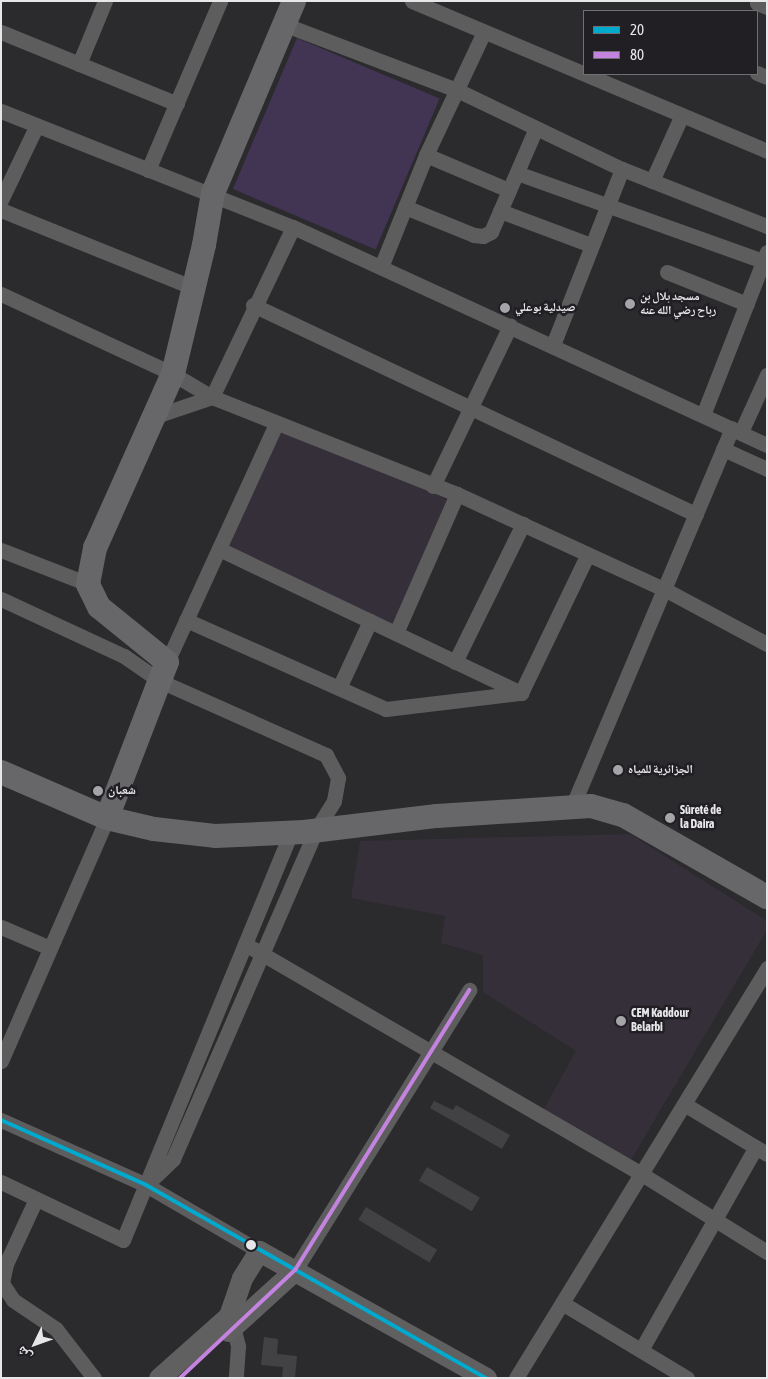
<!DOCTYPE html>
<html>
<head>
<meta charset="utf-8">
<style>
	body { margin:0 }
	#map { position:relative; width:768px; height:1379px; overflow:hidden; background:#2b2a2d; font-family:"Asap Condensed","Noto Naskh Arabic",sans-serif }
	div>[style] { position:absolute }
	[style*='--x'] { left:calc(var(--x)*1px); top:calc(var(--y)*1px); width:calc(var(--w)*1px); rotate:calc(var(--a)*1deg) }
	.built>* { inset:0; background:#342f39; transform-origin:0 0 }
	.green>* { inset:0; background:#423453; transform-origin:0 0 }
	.building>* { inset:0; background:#424144; transform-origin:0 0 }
	.minor>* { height:15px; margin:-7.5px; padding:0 7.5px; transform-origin:7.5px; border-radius:7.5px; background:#5e5d5e }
	.secondary>* { height:21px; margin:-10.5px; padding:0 10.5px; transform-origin:10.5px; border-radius:10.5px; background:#616061 }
	.primary>* { height:24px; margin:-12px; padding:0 12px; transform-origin:12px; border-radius:12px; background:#676669 }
	.bus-1>* { height:4px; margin:-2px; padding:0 2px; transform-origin:2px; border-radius:2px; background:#00a9ce }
	.bus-2>* { height:4px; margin:-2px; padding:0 2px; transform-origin:2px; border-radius:2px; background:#c483df }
	.dots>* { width:14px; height:14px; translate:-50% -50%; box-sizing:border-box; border:2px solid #211f24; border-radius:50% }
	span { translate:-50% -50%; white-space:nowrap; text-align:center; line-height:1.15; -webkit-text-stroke:5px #211f24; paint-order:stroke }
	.poi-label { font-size:12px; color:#e7e6e9; font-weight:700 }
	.left { translate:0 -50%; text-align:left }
	.frame { position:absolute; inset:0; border:2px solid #e7e6e9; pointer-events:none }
	.legend { position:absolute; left:583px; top:10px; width:175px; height:65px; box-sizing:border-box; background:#211f24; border:1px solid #706f73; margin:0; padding:6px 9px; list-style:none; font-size:15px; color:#e7e6e9 }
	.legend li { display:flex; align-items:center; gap:10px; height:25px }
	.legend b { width:25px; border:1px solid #706f73 }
	.north { position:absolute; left:10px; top:1319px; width:50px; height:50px; -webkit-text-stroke:4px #211f24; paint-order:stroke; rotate:228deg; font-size:14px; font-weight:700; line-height:20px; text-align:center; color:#e7e6e9 }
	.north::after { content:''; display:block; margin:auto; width:18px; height:22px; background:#e7e6e9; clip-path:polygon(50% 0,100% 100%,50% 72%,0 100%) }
</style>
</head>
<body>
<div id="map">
	<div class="built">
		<div style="left:282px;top:426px;width:188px;height:138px;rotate:24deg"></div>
		<div style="clip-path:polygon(630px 834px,767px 921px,767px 930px,628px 1165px,541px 1114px,576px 1051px,483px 992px,483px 955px,441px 943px,445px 916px,351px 898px,360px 841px)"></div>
	</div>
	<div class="green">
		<div style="left:297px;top:38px;width:155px;height:164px;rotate:23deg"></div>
	</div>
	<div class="building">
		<div style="clip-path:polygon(434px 1101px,453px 1110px,456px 1105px,510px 1135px,502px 1149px,430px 1108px)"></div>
		<div style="left:427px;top:1167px;width:61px;height:16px;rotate:30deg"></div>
		<div style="left:366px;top:1207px;width:83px;height:15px;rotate:31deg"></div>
		<div style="clip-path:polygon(264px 1337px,278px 1339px,277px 1354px,297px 1356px,295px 1378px,282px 1378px,283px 1367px,261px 1365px)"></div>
	</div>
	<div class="minor">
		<div style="--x:412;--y:1;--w:385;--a:22.9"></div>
		<div style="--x:757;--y:3;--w:11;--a:22"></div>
		<div style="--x:283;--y:24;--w:188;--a:20.8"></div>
		<div style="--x:459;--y:91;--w:181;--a:25.6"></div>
		<div style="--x:622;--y:169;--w:156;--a:21.5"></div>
		<div style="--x:1;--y:32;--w:190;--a:22.2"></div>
		<div style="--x:79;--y:64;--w:68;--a:-67.6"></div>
		<div style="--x:757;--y:73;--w:11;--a:22"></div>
		<div style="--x:1;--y:111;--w:314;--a:21.7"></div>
		<div style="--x:293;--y:227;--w:522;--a:24.7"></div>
		<div style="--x:426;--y:155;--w:90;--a:22.9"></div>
		<div style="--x:148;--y:170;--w:184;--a:-66.9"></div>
		<div style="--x:517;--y:173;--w:261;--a:19.7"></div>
		<div style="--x:652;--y:181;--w:72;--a:-65.6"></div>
		<div style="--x:1;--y:200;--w:81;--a:-64.4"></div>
		<div style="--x:405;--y:207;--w:74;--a:22.1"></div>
		<div style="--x:474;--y:235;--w:9;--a:6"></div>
		<div style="--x:483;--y:236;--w:9;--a:-27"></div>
		<div style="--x:491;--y:232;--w:113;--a:-66.6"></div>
		<div style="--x:1;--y:210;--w:208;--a:22"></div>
		<div style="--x:500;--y:211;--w:97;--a:20.5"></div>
		<div style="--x:381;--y:267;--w:121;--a:-68.1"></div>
		<div style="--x:426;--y:155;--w:136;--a:-64.8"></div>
		<div style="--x:667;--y:272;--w:86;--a:21.8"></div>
		<div style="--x:1;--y:294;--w:190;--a:24.9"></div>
		<div style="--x:173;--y:374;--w:45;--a:30.5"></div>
		<div style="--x:212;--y:397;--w:264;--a:21.6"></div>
		<div style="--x:457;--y:494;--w:228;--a:24.7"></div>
		<div style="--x:664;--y:589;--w:117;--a:28.1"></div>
		<div style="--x:253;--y:305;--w:490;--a:25.3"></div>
		<div style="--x:553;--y:345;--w:189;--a:-68.6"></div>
		<div style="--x:703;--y:415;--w:175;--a:-68.6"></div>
		<div style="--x:153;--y:417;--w:62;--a:-18.7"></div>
		<div style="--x:212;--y:397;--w:188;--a:-64.5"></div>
		<div style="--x:741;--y:432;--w:63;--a:-65.5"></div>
		<div style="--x:723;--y:449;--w:48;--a:24.4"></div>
		<div style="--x:433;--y:486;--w:178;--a:-64.3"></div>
		<div style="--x:219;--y:549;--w:335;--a:25.5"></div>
		<div style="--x:521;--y:693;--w:154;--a:-64.3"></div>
		<div style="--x:1;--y:550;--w:93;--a:21.3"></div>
		<div style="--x:1;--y:599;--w:136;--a:24.9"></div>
		<div style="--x:124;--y:656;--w:44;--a:34.8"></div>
		<div style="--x:160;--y:681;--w:182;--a:24"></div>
		<div style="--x:326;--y:755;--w:26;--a:62"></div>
		<div style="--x:338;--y:778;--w:23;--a:100"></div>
		<div style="--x:334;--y:801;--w:34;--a:122"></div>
		<div style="--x:316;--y:830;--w:359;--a:113.5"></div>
		<div style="--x:173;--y:1159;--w:37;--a:136"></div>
		<div style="--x:186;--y:620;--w:219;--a:24"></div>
		<div style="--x:386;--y:709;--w:136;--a:-6.8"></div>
		<div style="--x:396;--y:633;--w:152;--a:-66.3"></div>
		<div style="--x:167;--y:662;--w:262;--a:-65.4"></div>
		<div style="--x:455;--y:662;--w:154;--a:-63.8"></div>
		<div style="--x:339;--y:688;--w:74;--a:-65.2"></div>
		<div style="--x:572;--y:807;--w:411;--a:-67.1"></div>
		<div style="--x:1;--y:927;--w:53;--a:23.2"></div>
		<div style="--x:245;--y:944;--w:457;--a:30.1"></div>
		<div style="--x:640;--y:1173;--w:150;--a:31.9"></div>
		<div style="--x:1;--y:1061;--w:265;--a:-66.4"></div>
		<div style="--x:684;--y:1104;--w:97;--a:31.1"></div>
		<div style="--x:1;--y:1120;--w:159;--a:24.1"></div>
		<div style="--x:146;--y:1185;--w:131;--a:30.3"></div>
		<div style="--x:1;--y:1182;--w:135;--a:25.4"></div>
		<div style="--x:123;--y:1240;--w:441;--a:-67.6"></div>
		<div style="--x:36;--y:1199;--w:72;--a:114.8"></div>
		<div style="--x:6;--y:1264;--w:19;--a:102"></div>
		<div style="--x:2;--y:1283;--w:20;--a:57"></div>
		<div style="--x:13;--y:1300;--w:52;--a:34"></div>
		<div style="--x:56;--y:1329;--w:62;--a:52.2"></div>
		<div style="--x:295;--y:1270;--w:330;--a:-58.1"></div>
		<div style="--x:562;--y:1303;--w:146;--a:31"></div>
		<div style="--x:227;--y:1320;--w:9;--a:49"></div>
		<div style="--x:233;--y:1327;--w:20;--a:75"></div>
		<div style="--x:238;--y:1346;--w:32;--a:94"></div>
		<div style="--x:641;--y:1350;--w:233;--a:-60.5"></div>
		<div style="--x:516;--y:1378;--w:481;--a:-58.5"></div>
	</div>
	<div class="secondary">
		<div style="--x:228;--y:1331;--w:91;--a:-42.3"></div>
		<div style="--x:159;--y:1378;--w:94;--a:-41.5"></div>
		<div style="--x:229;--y:1316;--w:40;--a:-71.1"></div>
		<div style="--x:242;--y:1278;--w:32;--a:-58"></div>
		<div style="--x:259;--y:1251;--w:260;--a:29.2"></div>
	</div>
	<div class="primary">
		<div style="--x:1;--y:772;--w:116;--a:23.5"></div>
		<div style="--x:107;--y:818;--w:48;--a:13.2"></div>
		<div style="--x:154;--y:829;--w:61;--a:6.5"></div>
		<div style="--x:215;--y:836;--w:89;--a:-2.6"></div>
		<div style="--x:304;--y:832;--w:134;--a:-6.9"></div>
		<div style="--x:437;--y:816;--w:154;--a:-3.7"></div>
		<div style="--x:591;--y:806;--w:33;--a:16"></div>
		<div style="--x:623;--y:815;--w:166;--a:29.7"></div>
		<div style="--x:107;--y:818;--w:167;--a:-69"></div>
		<div style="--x:167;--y:662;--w:87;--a:-141"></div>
		<div style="--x:99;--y:607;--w:25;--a:-116"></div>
		<div style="--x:88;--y:584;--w:37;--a:-79"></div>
		<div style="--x:95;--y:548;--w:191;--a:-65.9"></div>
		<div style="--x:173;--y:374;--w:133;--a:-76.5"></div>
		<div style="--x:204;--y:245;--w:53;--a:-80.2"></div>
		<div style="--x:213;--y:193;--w:208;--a:-67.1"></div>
	</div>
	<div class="bus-1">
		<div style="--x:1;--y:1120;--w:159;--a:24.1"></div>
		<div style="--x:146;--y:1185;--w:391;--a:29.6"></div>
	</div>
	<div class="bus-2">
		<div style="--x:180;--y:1378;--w:158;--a:-43.2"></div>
		<div style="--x:295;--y:1270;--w:330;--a:-58.1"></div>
	</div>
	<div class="dots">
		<div style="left:630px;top:304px;background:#a5a4a7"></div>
		<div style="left:505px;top:308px;background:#a5a4a7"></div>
		<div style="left:618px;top:770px;background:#a5a4a7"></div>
		<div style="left:98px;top:791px;background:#a5a4a7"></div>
		<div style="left:670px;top:818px;background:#a5a4a7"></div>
		<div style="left:621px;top:1021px;background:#a5a4a7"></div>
		<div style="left:251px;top:1245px;background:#e7e6e9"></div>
	</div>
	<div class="poi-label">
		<span class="left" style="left:640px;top:304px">مسجد بلال بن<br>رباح رضي الله عنه</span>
		<span class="left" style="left:515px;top:308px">صيدلية بوعلي</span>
		<span class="left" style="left:628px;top:770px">الجزائرية للمياه</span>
		<span class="left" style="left:108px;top:791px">شعبان</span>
		<span class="left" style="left:680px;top:818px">Sûreté de<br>la Daira</span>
		<span class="left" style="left:631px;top:1021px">CEM Kaddour<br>Belarbi</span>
	</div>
	<div class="frame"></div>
	<ul class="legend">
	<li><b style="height:6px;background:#00a9ce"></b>20</li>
	<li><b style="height:6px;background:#c483df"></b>80</li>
	</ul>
	<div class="north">ش</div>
</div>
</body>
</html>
